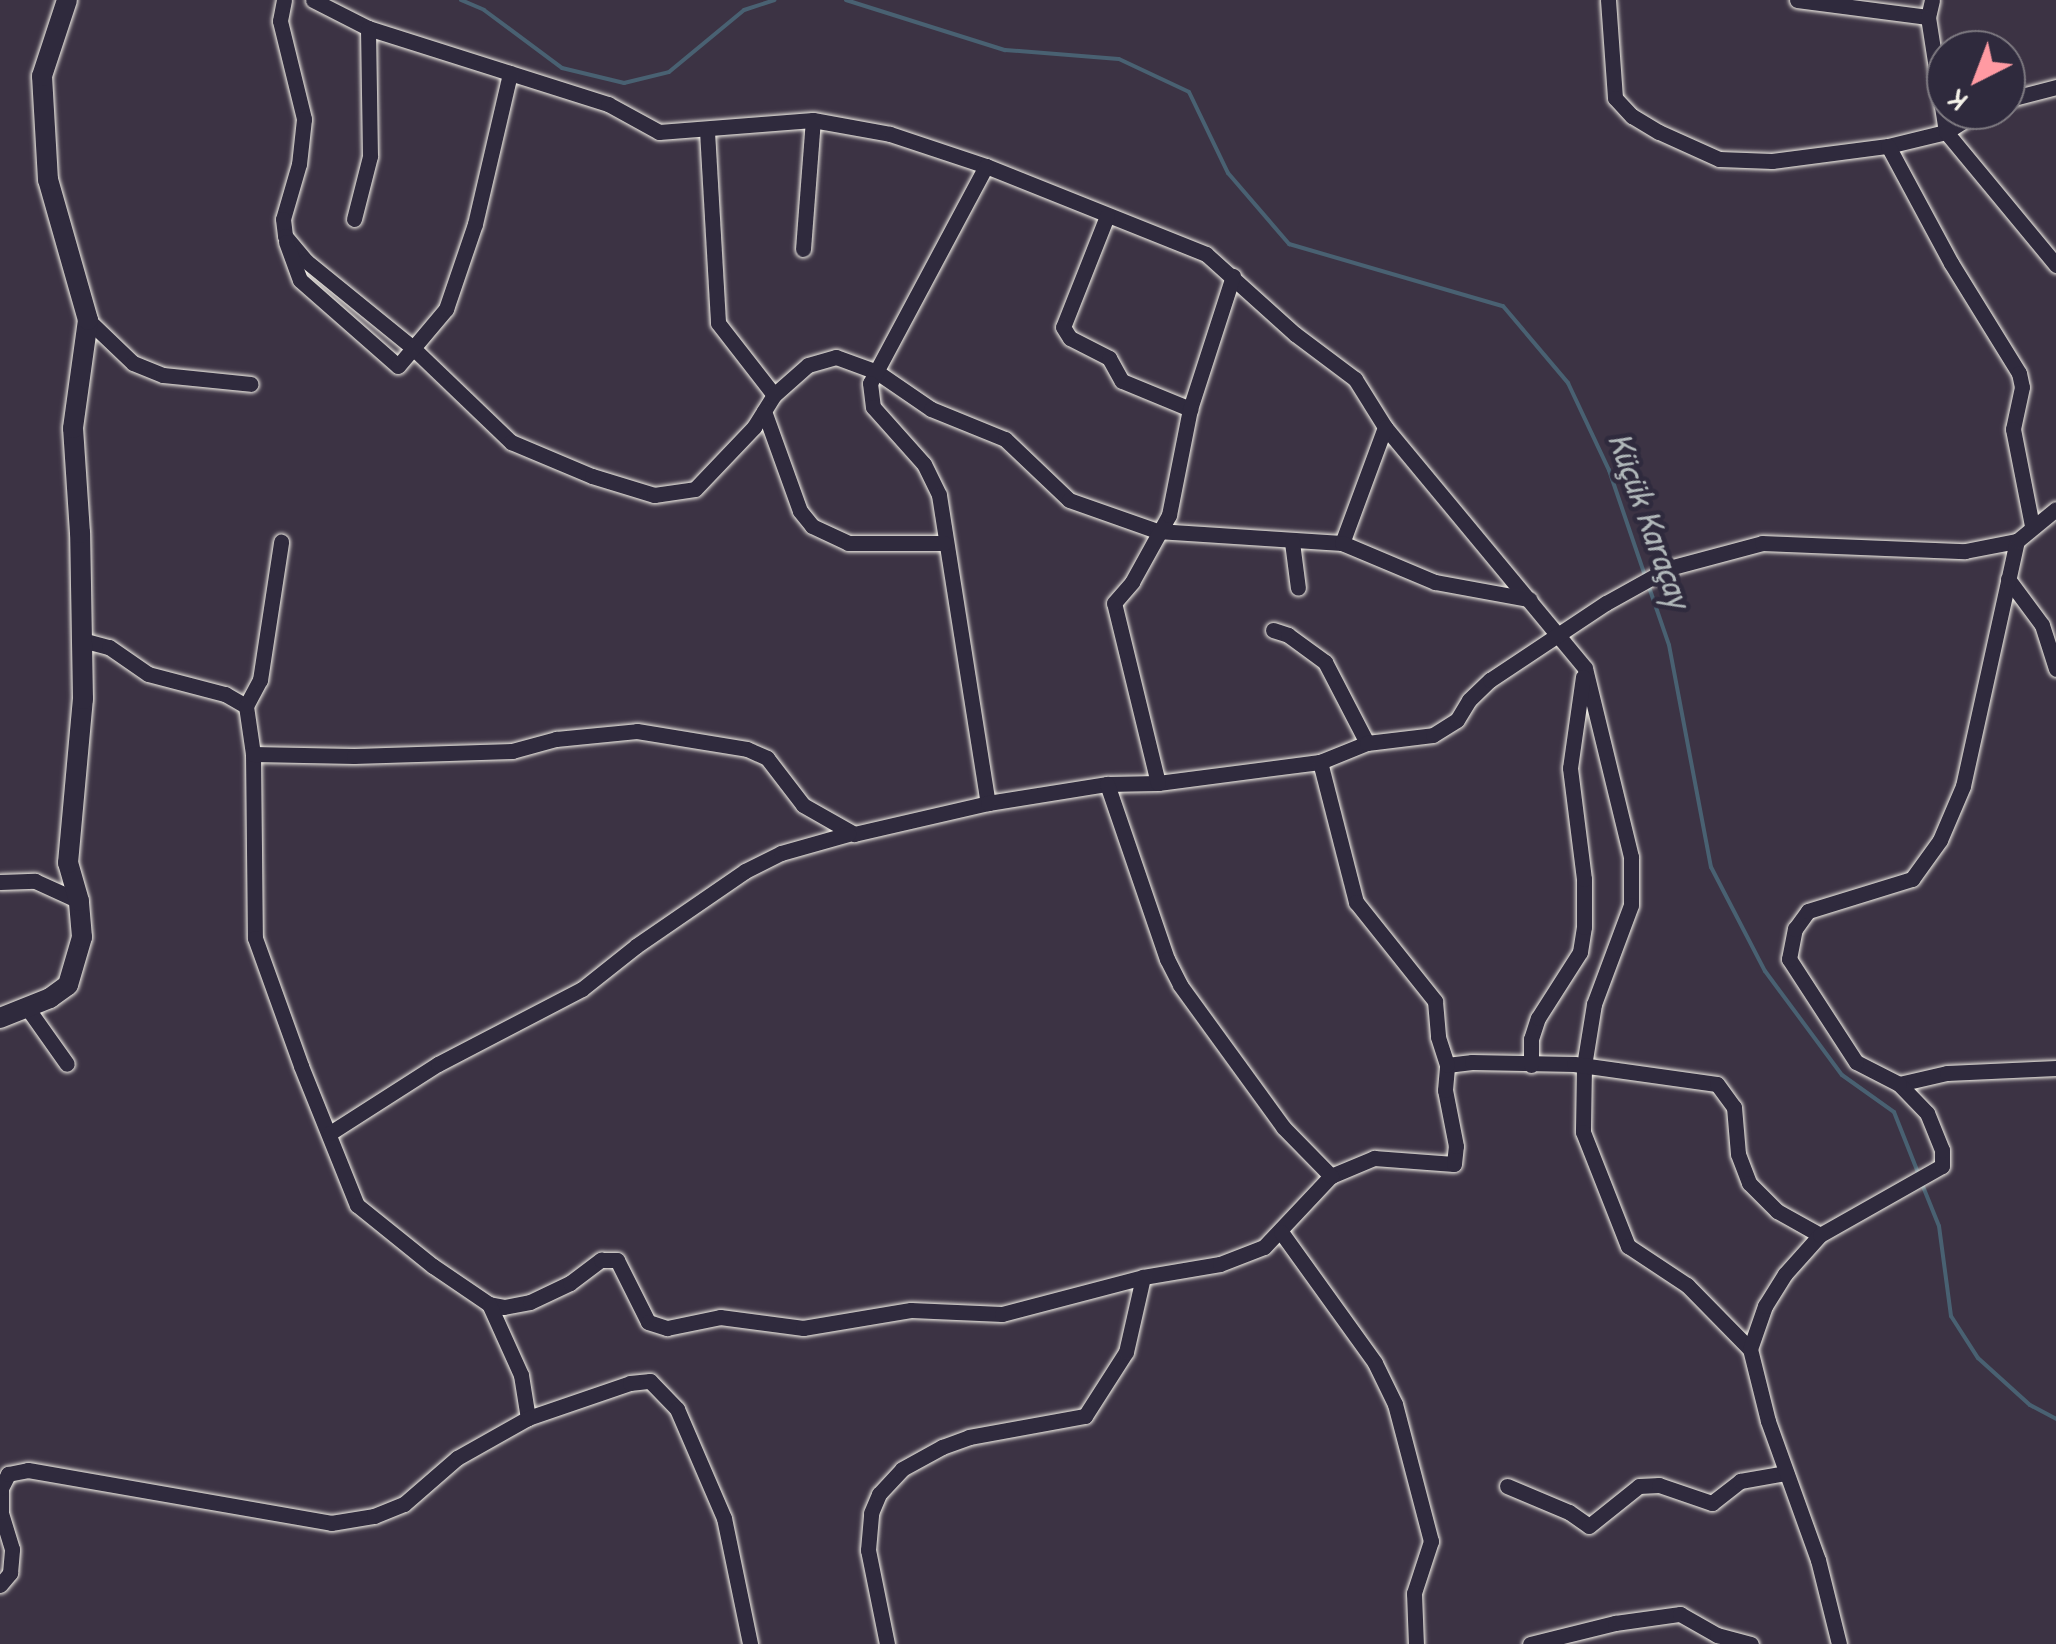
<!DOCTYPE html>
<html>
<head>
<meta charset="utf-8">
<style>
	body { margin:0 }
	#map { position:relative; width:2056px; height:1644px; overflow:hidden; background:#3c3344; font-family:"Patrick Hand",sans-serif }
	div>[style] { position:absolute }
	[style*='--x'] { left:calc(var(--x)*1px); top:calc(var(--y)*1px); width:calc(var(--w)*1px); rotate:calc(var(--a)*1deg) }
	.stream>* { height:4px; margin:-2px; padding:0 2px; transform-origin:2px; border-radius:2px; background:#496172 }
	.roads { filter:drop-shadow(0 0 2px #f4f1e8) drop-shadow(0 0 2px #f4f1e8) }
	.street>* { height:15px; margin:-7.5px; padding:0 7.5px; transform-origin:7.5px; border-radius:7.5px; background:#2f2a3d }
	.secondary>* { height:20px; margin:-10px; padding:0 10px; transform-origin:10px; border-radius:10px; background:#2f2a3d }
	span { translate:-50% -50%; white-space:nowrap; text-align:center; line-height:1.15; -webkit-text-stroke:9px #2f2a3d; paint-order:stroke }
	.water-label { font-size:35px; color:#b0b7b9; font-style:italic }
	.north { position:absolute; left:1926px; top:30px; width:100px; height:100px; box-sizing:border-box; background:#2f2a3d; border:2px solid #7e7a81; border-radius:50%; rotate:222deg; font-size:28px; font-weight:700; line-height:40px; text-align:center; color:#f4f1e8 }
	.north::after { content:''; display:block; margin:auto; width:35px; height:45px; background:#ff9aa2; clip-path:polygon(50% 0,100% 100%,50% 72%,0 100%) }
</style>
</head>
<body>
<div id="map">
	<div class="stream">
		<div style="--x:461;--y:0;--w:25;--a:23"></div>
		<div style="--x:484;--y:10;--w:97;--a:36.6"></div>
		<div style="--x:562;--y:68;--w:64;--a:13.6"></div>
		<div style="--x:624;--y:83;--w:46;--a:-13.7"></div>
		<div style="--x:669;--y:72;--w:97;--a:-39.6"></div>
		<div style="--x:744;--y:10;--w:32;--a:-18"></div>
		<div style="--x:846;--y:0;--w:167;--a:17.5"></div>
		<div style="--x:1005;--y:50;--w:114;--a:4.5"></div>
		<div style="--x:1119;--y:59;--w:77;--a:25.2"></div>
		<div style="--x:1189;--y:92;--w:90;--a:64.3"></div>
		<div style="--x:1228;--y:173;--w:94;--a:49.3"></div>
		<div style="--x:1289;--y:244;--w:223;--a:16.2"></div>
		<div style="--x:1503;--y:306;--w:101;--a:49.8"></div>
		<div style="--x:1568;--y:383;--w:96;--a:64.8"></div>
		<div style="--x:1609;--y:470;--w:109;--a:71.2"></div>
		<div style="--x:1649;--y:587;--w:61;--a:71"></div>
		<div style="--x:1669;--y:645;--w:226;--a:79.3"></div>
		<div style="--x:1711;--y:867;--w:117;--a:62.6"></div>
		<div style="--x:1765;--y:971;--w:129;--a:53.5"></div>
		<div style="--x:1842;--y:1075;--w:64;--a:35.4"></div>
		<div style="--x:1894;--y:1112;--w:68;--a:68.4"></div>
		<div style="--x:1922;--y:1184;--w:45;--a:68"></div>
		<div style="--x:1939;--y:1226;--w:91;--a:82.4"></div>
		<div style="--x:1951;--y:1316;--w:50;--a:57.3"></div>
		<div style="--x:1978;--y:1358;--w:70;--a:42.1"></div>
		<div style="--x:2030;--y:1405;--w:30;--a:28"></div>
	</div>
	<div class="roads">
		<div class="street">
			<div style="--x:284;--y:0;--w:21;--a:101"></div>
			<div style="--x:280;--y:21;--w:101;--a:76.2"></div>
			<div style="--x:304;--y:119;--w:45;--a:96.3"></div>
			<div style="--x:299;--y:164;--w:57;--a:106.2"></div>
			<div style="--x:283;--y:219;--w:17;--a:83"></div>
			<div style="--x:285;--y:236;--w:33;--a:50"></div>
			<div style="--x:306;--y:261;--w:138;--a:39.1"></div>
			<div style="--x:413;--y:348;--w:136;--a:43.8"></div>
			<div style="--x:511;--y:442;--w:88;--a:22.8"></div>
			<div style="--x:592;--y:476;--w:65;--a:17"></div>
			<div style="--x:654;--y:495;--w:41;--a:-8.3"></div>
			<div style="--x:695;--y:489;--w:86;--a:-46.4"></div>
			<div style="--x:754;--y:427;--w:38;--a:-58"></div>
			<div style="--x:313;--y:0;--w:62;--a:27"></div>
			<div style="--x:368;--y:28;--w:252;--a:17.6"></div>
			<div style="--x:608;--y:104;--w:58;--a:28.8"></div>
			<div style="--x:659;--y:132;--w:154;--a:-4.5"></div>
			<div style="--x:813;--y:120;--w:78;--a:10.3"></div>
			<div style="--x:890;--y:134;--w:101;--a:18.4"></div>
			<div style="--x:986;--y:166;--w:237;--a:21.8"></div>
			<div style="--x:1206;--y:254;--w:120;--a:42"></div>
			<div style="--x:1295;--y:334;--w:75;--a:36.9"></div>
			<div style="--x:1355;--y:379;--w:57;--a:58"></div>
			<div style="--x:1385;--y:427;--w:313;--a:50.3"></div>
			<div style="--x:1585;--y:668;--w:195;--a:76.3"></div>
			<div style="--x:1631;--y:857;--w:48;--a:90"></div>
			<div style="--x:1631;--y:905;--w:106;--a:110.5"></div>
			<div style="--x:1594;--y:1004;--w:63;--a:99.2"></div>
			<div style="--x:1584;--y:1066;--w:66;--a:90.9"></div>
			<div style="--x:1583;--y:1132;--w:123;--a:68.5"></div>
			<div style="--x:1628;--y:1246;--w:71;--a:33.5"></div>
			<div style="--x:1687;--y:1285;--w:90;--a:45.5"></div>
			<div style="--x:1608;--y:0;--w:98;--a:85.9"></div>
			<div style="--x:1615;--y:98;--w:25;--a:47"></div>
			<div style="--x:1632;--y:116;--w:31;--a:31"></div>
			<div style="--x:1659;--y:132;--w:66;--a:24.2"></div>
			<div style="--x:1719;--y:159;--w:53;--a:2.2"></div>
			<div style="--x:1772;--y:161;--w:117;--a:-7.4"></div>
			<div style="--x:1888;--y:146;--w:60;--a:-13.6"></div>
			<div style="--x:1946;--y:132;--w:41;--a:-32.2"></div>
			<div style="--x:1797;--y:0;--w:132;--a:7.4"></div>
			<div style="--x:1932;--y:0;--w:17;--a:103"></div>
			<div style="--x:1928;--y:17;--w:116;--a:81.1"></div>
			<div style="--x:1946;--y:132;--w:173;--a:50.4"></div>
			<div style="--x:2006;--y:100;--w:52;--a:-14.6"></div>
			<div style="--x:707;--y:131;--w:192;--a:86.7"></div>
			<div style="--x:718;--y:323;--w:91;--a:52.1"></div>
			<div style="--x:774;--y:395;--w:45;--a:-41.4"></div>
			<div style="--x:808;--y:365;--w:29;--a:-16"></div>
			<div style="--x:836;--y:357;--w:44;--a:20.1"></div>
			<div style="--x:877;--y:372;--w:65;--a:34.4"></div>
			<div style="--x:931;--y:409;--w:80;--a:22.1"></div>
			<div style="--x:1005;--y:439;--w:88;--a:43.6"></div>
			<div style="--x:1069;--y:500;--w:93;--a:19.4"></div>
			<div style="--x:1157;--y:531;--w:185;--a:3.7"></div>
			<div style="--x:1888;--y:146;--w:133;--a:61.7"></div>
			<div style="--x:1951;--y:263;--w:129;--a:58.3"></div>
			<div style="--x:2019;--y:373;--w:14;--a:78"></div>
			<div style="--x:2022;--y:387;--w:43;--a:102.1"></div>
			<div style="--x:2013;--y:429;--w:99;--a:78.9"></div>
			<div style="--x:986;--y:166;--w:246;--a:118.1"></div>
			<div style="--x:870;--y:383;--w:24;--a:83"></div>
			<div style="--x:873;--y:407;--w:76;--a:48.2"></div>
			<div style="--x:924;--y:464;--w:34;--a:64"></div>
			<div style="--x:939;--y:495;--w:312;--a:81"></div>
			<div style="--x:1107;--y:216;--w:119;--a:111.6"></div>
			<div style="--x:1063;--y:327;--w:13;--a:58"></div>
			<div style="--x:1070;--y:338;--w:44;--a:27.1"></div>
			<div style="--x:1109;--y:358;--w:26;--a:61"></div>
			<div style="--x:1122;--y:381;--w:74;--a:22.4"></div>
			<div style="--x:354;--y:219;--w:65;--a:-75.7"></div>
			<div style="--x:370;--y:156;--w:128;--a:-90.9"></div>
			<div style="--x:286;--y:242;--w:40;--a:69.8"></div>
			<div style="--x:300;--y:280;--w:130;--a:41.3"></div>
			<div style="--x:398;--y:366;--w:75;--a:-49.9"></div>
			<div style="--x:446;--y:309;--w:90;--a:-71.2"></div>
			<div style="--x:475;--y:224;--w:155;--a:-76.9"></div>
			<div style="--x:803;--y:249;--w:129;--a:-85.6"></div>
			<div style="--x:88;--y:320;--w:62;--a:43.7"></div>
			<div style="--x:133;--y:363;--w:32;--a:22"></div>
			<div style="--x:163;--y:375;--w:88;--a:5.8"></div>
			<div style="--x:764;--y:411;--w:106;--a:70.2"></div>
			<div style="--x:800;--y:511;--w:19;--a:51"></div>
			<div style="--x:812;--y:526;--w:40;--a:25"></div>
			<div style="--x:848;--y:543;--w:96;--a:0"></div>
			<div style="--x:1385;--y:427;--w:124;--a:110.3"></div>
			<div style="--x:1342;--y:543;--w:101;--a:22.8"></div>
			<div style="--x:1435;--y:582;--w:96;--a:10.3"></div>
			<div style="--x:1292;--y:542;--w:46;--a:82.6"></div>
			<div style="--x:2008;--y:579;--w:57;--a:53.5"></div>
			<div style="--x:2042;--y:625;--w:46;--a:72.3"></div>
			<div style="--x:1273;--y:630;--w:16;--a:18"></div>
			<div style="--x:1288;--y:635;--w:46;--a:36.1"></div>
			<div style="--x:1325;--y:662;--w:91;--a:62.6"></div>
			<div style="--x:82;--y:640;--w:28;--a:15"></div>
			<div style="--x:109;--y:647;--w:47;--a:34.7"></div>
			<div style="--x:148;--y:674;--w:80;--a:14.6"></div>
			<div style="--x:225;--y:694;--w:24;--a:30"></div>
			<div style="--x:246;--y:706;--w:49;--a:81.7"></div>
			<div style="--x:253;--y:754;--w:184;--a:89.4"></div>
			<div style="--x:255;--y:938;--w:136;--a:70.2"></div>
			<div style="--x:301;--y:1066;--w:150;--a:68.1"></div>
			<div style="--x:357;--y:1205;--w:97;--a:38.8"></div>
			<div style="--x:433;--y:1266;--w:68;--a:34.2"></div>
			<div style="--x:489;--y:1304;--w:15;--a:11"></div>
			<div style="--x:504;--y:1307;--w:26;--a:-11"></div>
			<div style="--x:530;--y:1302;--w:44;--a:-25.4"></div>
			<div style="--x:570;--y:1283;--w:39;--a:-37"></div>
			<div style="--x:601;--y:1260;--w:16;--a:0"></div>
			<div style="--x:617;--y:1260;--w:69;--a:63.4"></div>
			<div style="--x:648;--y:1322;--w:20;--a:18"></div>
			<div style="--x:667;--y:1328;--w:54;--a:-11.7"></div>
			<div style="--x:720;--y:1317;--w:84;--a:7.5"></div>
			<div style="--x:803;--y:1328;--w:109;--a:-9.5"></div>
			<div style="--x:911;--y:1310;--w:91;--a:2.5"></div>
			<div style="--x:1002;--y:1314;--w:146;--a:-14.7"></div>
			<div style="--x:1143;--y:1277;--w:78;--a:-9.6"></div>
			<div style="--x:1220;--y:1264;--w:47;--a:-21.1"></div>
			<div style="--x:1264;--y:1247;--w:98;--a:-46.7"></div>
			<div style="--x:1331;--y:1176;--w:47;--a:-22.7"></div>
			<div style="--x:1374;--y:1158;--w:80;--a:4.3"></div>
			<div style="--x:1454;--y:1164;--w:18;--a:-84"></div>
			<div style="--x:1456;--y:1146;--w:57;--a:-101.1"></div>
			<div style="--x:1445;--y:1090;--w:25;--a:-85"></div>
			<div style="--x:1447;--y:1065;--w:25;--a:-7"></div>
			<div style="--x:1472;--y:1062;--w:102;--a:1.1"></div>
			<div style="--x:1574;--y:1064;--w:144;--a:8"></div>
			<div style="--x:1717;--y:1084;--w:29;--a:54"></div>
			<div style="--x:1734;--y:1107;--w:47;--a:85.1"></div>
			<div style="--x:1738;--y:1154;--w:31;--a:69"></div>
			<div style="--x:1749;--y:1183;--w:40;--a:45"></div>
			<div style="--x:1777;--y:1211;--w:49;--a:29.2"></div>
			<div style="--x:246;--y:706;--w:30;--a:-62"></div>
			<div style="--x:260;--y:680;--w:140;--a:-81.3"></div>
			<div style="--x:253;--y:754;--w:101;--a:1.1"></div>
			<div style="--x:354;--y:756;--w:158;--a:-1.8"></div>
			<div style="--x:512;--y:751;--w:46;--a:-15.3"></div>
			<div style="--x:556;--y:739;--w:81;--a:-5.6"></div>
			<div style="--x:637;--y:731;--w:111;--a:9.3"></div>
			<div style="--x:747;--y:749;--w:22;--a:24"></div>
			<div style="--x:767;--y:758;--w:59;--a:52.5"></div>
			<div style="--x:803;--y:805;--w:59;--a:29.6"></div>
			<div style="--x:854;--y:834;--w:138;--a:-13"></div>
			<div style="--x:988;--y:803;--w:121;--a:-9.1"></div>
			<div style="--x:1107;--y:784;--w:51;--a:-1.1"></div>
			<div style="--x:1158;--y:783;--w:163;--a:-7.4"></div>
			<div style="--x:1320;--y:762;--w:51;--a:-22"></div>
			<div style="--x:1367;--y:743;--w:66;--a:-6.9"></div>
			<div style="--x:1433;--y:735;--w:28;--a:-32"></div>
			<div style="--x:1457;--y:720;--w:23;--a:-59"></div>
			<div style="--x:1469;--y:700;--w:29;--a:-44"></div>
			<div style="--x:1490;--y:680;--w:139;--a:-33.6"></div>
			<div style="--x:1606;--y:603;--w:72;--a:-29.1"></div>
			<div style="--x:1669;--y:568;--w:96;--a:-15"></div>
			<div style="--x:1762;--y:543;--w:203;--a:2.3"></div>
			<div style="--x:1965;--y:551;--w:53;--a:-10.9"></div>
			<div style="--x:1320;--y:762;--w:145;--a:75.6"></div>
			<div style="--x:1356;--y:902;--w:127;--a:51.4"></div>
			<div style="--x:1435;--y:1001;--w:36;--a:85"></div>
			<div style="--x:1438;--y:1037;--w:29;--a:72"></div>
			<div style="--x:1158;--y:783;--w:185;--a:-103.7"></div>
			<div style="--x:1114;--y:603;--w:28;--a:-49"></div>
			<div style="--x:1132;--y:582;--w:77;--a:-61.1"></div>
			<div style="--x:1169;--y:515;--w:108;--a:-78.8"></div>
			<div style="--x:1190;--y:409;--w:140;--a:-72.1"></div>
			<div style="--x:1107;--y:784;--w:185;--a:71.1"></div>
			<div style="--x:1167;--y:959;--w:29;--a:63"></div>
			<div style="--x:1180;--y:985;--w:175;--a:54"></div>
			<div style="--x:1283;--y:1127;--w:69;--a:45.6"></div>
			<div style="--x:0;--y:882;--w:35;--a:-2"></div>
			<div style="--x:35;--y:881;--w:48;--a:24.4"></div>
			<div style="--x:28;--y:1009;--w:67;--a:54.7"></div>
			<div style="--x:1531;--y:1065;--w:26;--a:-90"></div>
			<div style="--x:1531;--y:1039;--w:22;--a:-72"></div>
			<div style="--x:1538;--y:1018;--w:78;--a:-57.5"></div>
			<div style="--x:1580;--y:952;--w:25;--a:-81"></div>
			<div style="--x:1584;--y:927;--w:48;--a:-90"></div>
			<div style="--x:1584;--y:879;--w:112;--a:-97.2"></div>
			<div style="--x:1570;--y:768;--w:92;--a:-81.9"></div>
			<div style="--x:1899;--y:1084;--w:49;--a:-12.9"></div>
			<div style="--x:1947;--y:1073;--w:109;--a:-2.6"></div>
			<div style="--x:330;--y:1133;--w:128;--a:-32.6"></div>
			<div style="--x:438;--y:1064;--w:162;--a:-27.5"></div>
			<div style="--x:582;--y:989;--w:69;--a:-38.5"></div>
			<div style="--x:636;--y:946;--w:132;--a:-34.5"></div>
			<div style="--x:745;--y:871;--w:40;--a:-26.6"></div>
			<div style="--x:781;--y:853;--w:70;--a:-15.8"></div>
			<div style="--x:1281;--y:1232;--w:161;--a:54.3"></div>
			<div style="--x:1375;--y:1363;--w:46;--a:64"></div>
			<div style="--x:1395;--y:1404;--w:142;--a:75.3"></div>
			<div style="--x:1431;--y:1541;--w:55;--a:108.1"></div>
			<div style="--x:1414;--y:1593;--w:51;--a:87.8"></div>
			<div style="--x:489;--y:1304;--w:78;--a:65.7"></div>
			<div style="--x:521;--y:1375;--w:44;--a:80.8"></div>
			<div style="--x:1507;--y:1486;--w:67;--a:22.8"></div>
			<div style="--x:1569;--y:1512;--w:24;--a:35"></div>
			<div style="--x:1589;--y:1526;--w:64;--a:-38.7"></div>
			<div style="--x:1639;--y:1486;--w:20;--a:-3"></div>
			<div style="--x:1659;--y:1485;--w:56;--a:18.8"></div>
			<div style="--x:1712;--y:1503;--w:36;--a:-38"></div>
			<div style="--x:1740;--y:1481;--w:47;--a:-9.9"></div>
			<div style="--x:0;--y:1585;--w:16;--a:-50"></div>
			<div style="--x:10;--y:1573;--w:24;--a:-85"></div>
			<div style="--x:12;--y:1549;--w:39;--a:-107"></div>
			<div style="--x:1;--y:1512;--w:24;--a:-90"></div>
			<div style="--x:1;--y:1488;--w:16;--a:-63"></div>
			<div style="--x:8;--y:1474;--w:20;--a:-11"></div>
			<div style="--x:28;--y:1470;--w:308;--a:9.9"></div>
			<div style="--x:331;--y:1523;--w:44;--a:-9.2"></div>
			<div style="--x:374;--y:1516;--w:32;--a:-22"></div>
			<div style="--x:404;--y:1504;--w:70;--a:-41"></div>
			<div style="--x:457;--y:1458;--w:81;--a:-29.4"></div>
			<div style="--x:528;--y:1418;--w:108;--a:-18.9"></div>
			<div style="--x:630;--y:1383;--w:20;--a:-6"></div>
			<div style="--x:650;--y:1381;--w:39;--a:46"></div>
			<div style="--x:677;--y:1409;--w:119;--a:66.7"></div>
			<div style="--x:724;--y:1518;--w:129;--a:78.3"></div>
			<div style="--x:887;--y:1644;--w:96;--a:-101.4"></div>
			<div style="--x:868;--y:1550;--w:37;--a:-85"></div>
			<div style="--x:871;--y:1513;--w:21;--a:-67"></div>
			<div style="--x:879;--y:1494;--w:34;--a:-47"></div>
			<div style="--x:902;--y:1469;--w:46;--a:-28.8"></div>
			<div style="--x:942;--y:1447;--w:29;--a:-20"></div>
			<div style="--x:969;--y:1437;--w:118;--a:-10.3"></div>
			<div style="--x:1085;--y:1416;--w:76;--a:-57.4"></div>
			<div style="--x:1126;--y:1352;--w:77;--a:-77.2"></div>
			<div style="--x:1530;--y:1644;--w:88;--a:-13.9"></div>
			<div style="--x:1615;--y:1623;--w:66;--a:-7.9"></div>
			<div style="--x:1680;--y:1614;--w:43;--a:29.6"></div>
			<div style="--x:1717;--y:1635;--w:35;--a:15"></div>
			<div style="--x:1839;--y:1644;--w:87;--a:-104"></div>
			<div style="--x:1818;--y:1560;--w:148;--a:-109.8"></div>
			<div style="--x:1768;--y:1421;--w:74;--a:-104"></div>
			<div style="--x:1750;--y:1349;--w:46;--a:-70.8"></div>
			<div style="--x:1765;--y:1306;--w:38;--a:-58"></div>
			<div style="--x:1785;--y:1274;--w:52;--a:-48.1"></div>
			<div style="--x:1820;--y:1235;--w:140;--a:-29.5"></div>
			<div style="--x:1942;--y:1166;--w:16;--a:-90"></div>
			<div style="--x:1942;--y:1150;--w:40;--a:-112"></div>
			<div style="--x:1927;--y:1113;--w:40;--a:-134"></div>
			<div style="--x:1899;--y:1084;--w:48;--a:-152.9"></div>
			<div style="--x:1856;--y:1062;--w:123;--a:-123"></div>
			<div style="--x:1789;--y:959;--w:31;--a:-79"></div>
			<div style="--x:1795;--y:929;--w:22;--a:-54"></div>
			<div style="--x:1808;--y:911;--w:109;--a:-17.1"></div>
			<div style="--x:1912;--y:879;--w:48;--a:-54.3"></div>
			<div style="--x:1940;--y:840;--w:59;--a:-66.9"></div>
			<div style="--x:1963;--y:786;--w:251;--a:-77.6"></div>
			<div style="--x:2017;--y:541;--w:50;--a:-39.4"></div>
		</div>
		<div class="secondary">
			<div style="--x:0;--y:1018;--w:54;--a:-21.8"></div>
			<div style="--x:50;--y:998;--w:22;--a:-36"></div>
			<div style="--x:68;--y:985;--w:50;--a:-73.7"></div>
			<div style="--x:82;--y:937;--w:36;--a:-95"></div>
			<div style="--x:79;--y:901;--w:40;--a:-106"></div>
			<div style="--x:68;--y:863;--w:165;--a:-84.8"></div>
			<div style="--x:83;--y:699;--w:166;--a:-91"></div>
			<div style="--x:80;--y:533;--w:105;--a:-93.8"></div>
			<div style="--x:73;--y:428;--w:109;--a:-82.1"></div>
			<div style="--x:88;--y:320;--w:146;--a:-105.9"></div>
			<div style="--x:48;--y:180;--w:104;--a:-93.3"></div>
			<div style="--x:42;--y:76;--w:80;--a:-71.8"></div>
		</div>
	</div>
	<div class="water-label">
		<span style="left:1650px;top:520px;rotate:70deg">Küçük Karaçay</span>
	</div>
	<div class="north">K</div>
</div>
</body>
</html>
